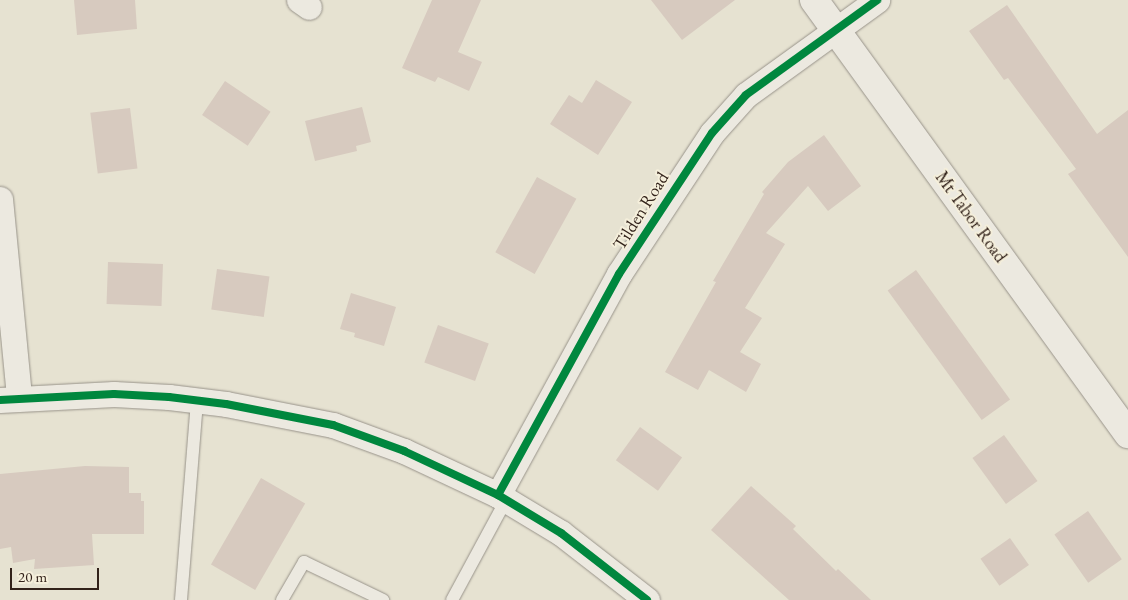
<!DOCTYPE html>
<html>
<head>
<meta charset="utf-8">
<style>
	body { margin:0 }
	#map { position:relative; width:1128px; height:600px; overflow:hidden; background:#e6e2d1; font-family:"EB Garamond",serif }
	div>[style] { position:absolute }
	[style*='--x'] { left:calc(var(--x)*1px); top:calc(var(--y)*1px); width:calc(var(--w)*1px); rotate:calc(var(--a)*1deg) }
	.building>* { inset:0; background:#d7cabf; transform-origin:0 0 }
	.roads { filter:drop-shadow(0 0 1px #98938a) drop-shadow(0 0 1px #98938a) }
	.lane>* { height:12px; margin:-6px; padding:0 6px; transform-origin:6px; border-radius:6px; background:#ece9e0 }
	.street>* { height:25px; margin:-12.5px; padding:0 12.5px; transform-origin:12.5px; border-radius:12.5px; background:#ece9e0 }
	.secondary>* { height:28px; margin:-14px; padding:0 14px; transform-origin:14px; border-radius:14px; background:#ece9e0 }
	.cycleway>* { height:8px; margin:-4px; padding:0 4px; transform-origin:4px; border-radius:4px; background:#00873e }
	span { translate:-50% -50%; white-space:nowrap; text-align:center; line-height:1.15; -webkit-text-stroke:4px #f5efdb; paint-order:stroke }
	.street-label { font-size:18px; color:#32221a }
	.scale { position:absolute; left:10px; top:568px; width:89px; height:22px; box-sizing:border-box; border:2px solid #32221a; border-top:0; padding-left:6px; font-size:15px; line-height:18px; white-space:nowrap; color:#32221a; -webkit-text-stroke:4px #f5efdb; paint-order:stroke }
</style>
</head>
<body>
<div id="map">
	<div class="building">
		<div style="clip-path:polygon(74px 0,135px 0,137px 29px,77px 35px)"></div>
		<div style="clip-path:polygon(432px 0,481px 0,458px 52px,482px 62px,469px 91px,438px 77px,435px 82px,402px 68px)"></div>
		<div style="clip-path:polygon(651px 0,735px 0,682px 40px)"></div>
		<div style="clip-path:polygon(1007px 5px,1097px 134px,1128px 110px,1128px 257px,1068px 174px,1076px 169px,1008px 78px,1004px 80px,969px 31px)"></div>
		<div style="clip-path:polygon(596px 80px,632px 102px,598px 155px,550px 124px,569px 95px,582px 103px)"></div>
		<div style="left:225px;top:81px;width:55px;height:41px;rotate:34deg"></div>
		<div style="clip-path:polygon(362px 107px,371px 142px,356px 146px,357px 151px,315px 161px,305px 121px)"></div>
		<div style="left:130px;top:108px;width:61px;height:40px;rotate:83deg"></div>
		<div style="clip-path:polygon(824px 135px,861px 186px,828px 211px,808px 186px,766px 233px,785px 244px,745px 308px,762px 318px,740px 352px,761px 364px,746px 392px,709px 370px,698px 390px,665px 372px,716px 282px,713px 281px,764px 194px,762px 192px,788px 162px)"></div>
		<div style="left:537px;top:177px;width:45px;height:86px;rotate:29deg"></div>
		<div style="left:108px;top:262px;width:55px;height:42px;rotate:2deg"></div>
		<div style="left:217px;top:269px;width:53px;height:41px;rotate:8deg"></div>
		<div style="left:916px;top:270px;width:160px;height:35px;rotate:54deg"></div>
		<div style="clip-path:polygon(351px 293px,396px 307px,384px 346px,354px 337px,355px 333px,340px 329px)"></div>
		<div style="left:438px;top:325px;width:54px;height:40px;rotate:20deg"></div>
		<div style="left:640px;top:427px;width:52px;height:41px;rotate:36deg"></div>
		<div style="left:1004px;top:435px;width:57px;height:39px;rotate:54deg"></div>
		<div style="clip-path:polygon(85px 466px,129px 467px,129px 493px,141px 493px,141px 501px,144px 501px,144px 534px,92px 534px,94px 565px,34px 569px,35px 559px,13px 563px,11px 547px,0 549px,0 474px)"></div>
		<div style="left:261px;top:478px;width:51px;height:100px;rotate:30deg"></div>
		<div style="clip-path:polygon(751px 486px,796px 526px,793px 529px,836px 571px,838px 569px,871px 600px,789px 600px,711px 530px)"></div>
		<div style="left:1088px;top:511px;width:59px;height:41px;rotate:55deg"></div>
		<div style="left:1010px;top:538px;width:33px;height:36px;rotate:55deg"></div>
	</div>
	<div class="roads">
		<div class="lane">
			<div style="--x:181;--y:600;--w:201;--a:-85.4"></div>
			<div style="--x:282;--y:600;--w:44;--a:-59.9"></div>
			<div style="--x:304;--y:562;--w:88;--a:25.7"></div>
			<div style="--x:452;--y:600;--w:114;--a:-61.6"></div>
		</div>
		<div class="street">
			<div style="--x:299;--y:0;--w:12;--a:35"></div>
			<div style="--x:0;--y:199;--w:199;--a:84.5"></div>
			<div style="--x:0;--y:400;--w:114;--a:-3"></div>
			<div style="--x:114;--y:394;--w:55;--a:3.1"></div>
			<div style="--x:169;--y:397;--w:57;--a:7"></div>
			<div style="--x:226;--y:404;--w:109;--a:11.1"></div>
			<div style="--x:333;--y:425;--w:76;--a:20.1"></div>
			<div style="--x:404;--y:451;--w:104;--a:25.1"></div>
			<div style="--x:498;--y:495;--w:74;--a:31.1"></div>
			<div style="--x:561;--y:533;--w:109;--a:37.9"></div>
			<div style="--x:498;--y:495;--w:252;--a:-61.3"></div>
			<div style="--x:619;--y:274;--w:169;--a:-56.6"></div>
			<div style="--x:712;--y:133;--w:51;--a:-48.2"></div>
			<div style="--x:746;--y:95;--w:162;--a:-35.9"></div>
		</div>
		<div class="secondary">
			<div style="--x:814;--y:0;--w:536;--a:54.11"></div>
		</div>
	</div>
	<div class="cycleway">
		<div style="--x:0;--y:400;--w:114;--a:-3"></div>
		<div style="--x:114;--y:394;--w:55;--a:3.1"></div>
		<div style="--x:169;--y:397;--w:57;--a:7"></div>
		<div style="--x:226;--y:404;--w:109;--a:11.1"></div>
		<div style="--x:333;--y:425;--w:76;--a:20.1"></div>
		<div style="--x:404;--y:451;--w:104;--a:25.1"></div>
		<div style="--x:498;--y:495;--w:74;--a:31.1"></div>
		<div style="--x:561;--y:533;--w:109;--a:37.9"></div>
		<div style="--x:498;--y:495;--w:252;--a:-61.3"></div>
		<div style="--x:619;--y:274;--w:169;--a:-56.6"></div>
		<div style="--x:712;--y:133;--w:51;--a:-48.2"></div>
		<div style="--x:746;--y:95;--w:162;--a:-35.9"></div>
	</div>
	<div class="street-label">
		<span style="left:641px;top:211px;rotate:-58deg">Tilden Road</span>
		<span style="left:971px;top:217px;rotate:54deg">Mt Tabor Road</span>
	</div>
	<div class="scale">20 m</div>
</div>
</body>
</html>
